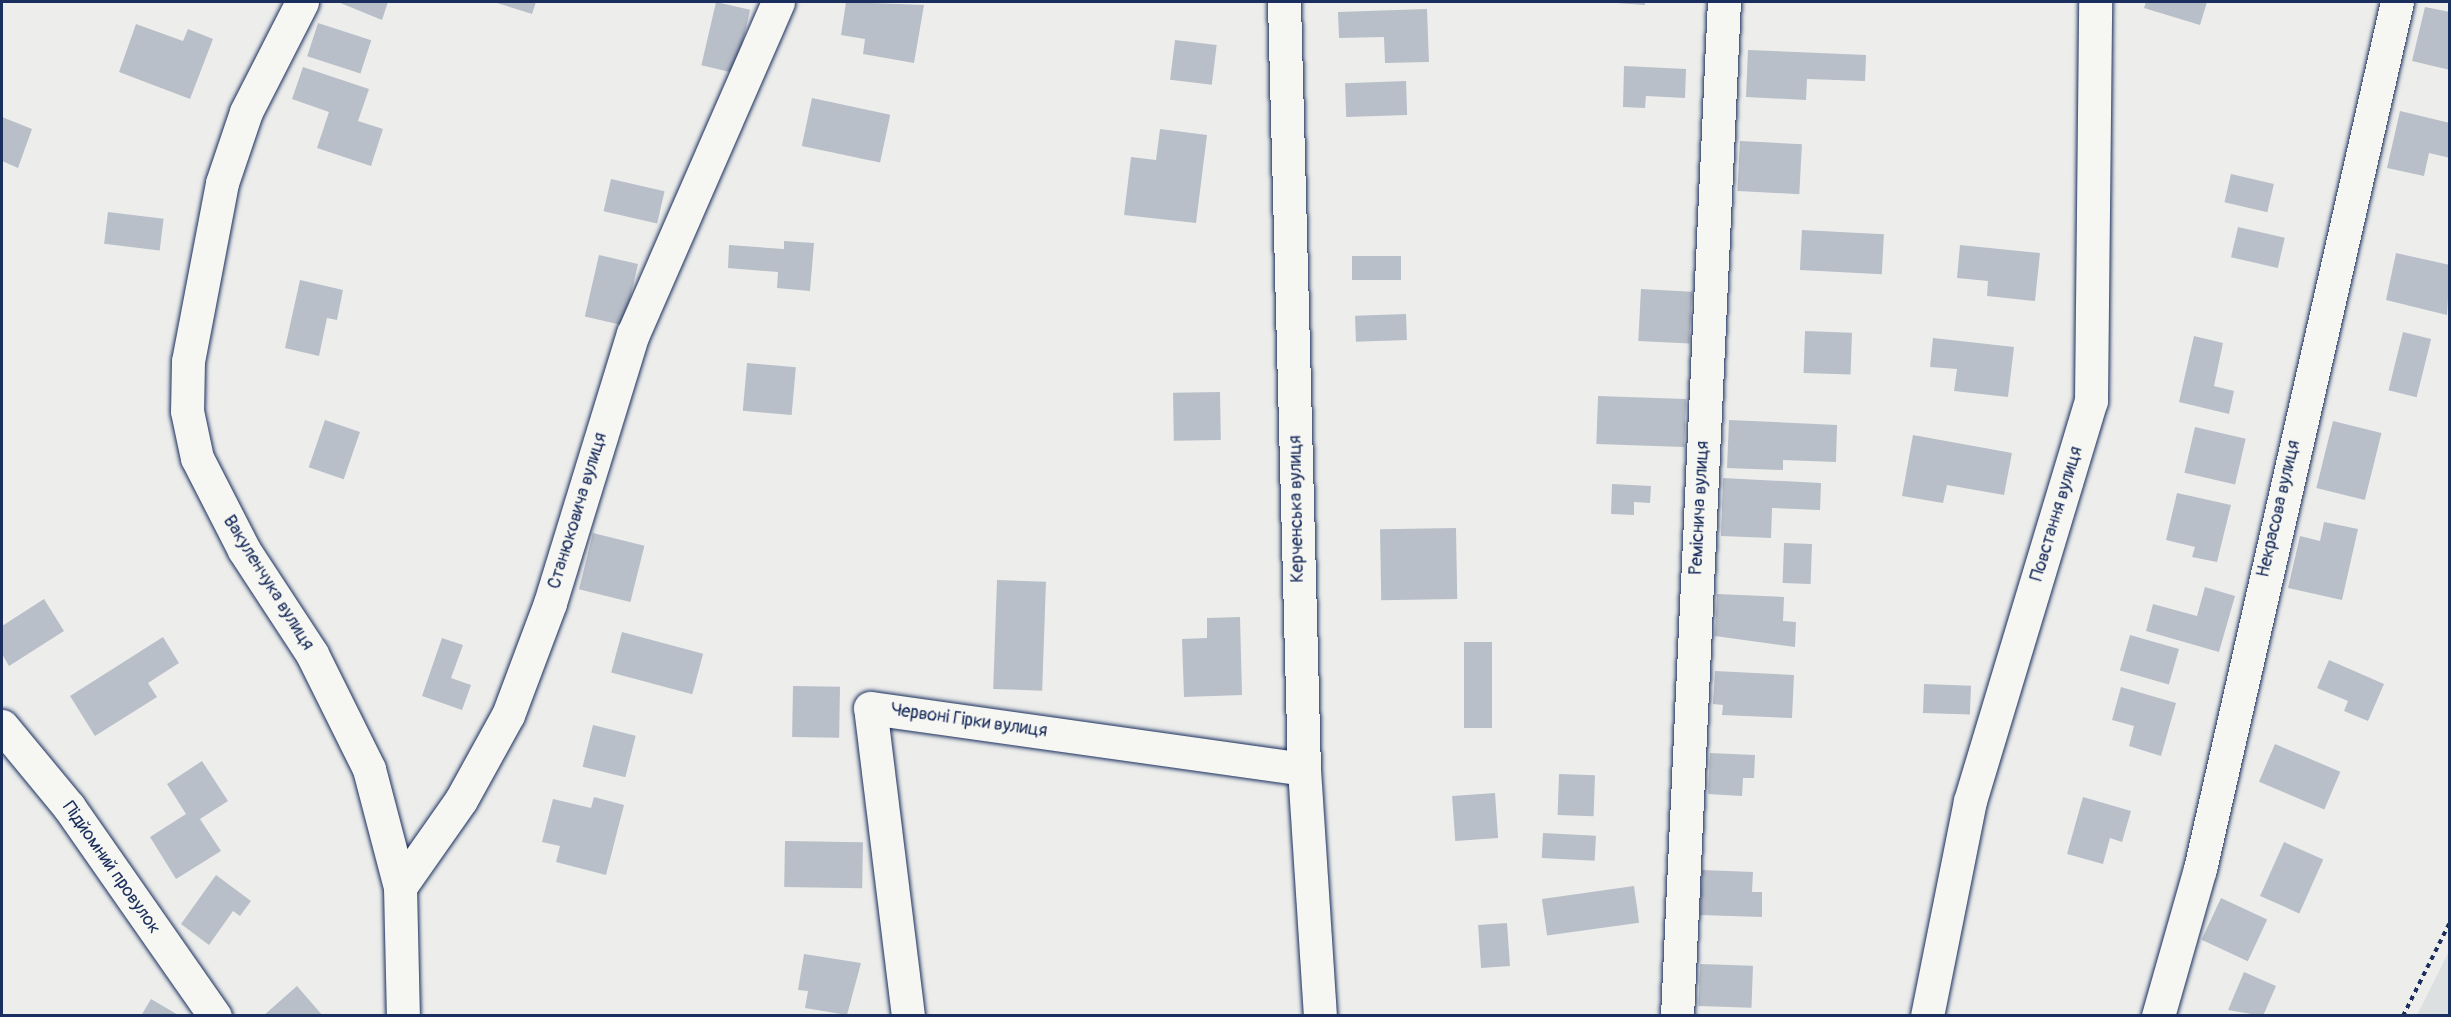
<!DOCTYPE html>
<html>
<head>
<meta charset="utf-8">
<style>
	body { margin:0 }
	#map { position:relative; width:2451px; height:1017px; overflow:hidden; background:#edeeec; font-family:Pangolin,sans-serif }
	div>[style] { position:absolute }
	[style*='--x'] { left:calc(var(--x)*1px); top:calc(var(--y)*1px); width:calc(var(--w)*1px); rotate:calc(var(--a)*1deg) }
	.built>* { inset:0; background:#dde0e1 }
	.building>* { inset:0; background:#b9bfc8; transform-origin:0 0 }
	.path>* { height:4px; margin-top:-2px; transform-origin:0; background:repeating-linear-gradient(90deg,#1b2f5e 0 4.5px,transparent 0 9px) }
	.roads { filter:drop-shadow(0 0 2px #1b2f5e) drop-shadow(0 0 2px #1b2f5e) }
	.street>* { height:33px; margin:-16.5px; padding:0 16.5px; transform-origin:16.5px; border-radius:16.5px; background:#f6f6f2 }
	span { translate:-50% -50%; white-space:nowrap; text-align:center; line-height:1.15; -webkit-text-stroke:6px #f6f6f2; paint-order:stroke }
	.street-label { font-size:18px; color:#1b2f5e }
	.frame { position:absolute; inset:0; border:3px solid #1b2f5e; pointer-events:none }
</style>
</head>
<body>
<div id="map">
	<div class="built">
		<div style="clip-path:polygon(2449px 951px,2449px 1015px,2417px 1015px)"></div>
	</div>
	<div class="building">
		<div style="clip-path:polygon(338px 2px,388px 2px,382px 20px)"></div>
		<div style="clip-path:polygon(494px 2px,536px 2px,532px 14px)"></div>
		<div style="left:716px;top:2px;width:35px;height:65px;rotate:13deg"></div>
		<div style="clip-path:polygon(846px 2px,924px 5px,914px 63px,863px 54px,865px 39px,841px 35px)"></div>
		<div style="clip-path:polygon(1616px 2px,1645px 2px,1645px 5px,1616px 3px)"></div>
		<div style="clip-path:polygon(2146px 2px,2207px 2px,2200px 25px,2144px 8px)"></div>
		<div style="clip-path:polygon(2425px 7px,2450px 12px,2450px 70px,2412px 61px)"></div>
		<div style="clip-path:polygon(1427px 9px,1429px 62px,1385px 63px,1384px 37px,1339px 38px,1338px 12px)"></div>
		<div style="left:318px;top:23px;width:56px;height:35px;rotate:18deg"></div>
		<div style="clip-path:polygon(136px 24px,183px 41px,188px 29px,213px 39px,190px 99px,119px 72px)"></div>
		<div style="left:1175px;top:40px;width:42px;height:40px;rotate:7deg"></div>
		<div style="clip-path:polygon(1748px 50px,1866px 55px,1865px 81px,1807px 79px,1806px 100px,1746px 97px)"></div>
		<div style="clip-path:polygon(1624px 66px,1686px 69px,1685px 98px,1646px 96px,1645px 108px,1623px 107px)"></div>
		<div style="clip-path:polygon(303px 67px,369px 89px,358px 121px,383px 129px,371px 166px,317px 148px,329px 112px,292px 99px)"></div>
		<div style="left:1406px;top:81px;width:34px;height:61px;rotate:88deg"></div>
		<div style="left:812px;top:98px;width:80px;height:49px;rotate:12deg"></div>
		<div style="clip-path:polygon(2400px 111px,2450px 123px,2450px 158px,2429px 153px,2424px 176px,2387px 168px)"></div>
		<div style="clip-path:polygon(2px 117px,32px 129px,18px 168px,2px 161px)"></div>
		<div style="clip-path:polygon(1160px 129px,1207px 135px,1196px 223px,1124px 215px,1131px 157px,1156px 160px)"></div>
		<div style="left:1740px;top:141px;width:62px;height:50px;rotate:3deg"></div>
		<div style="left:2231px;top:174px;width:44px;height:29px;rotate:13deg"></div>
		<div style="left:611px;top:179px;width:55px;height:33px;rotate:13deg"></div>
		<div style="left:108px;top:212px;width:56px;height:32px;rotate:7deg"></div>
		<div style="left:2238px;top:227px;width:48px;height:31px;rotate:13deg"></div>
		<div style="left:1802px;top:230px;width:82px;height:40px;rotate:3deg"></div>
		<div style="clip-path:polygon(784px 241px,814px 243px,810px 291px,777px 288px,778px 272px,728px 268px,729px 245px,784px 249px)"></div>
		<div style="clip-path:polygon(1960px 245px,2040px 253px,2035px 301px,1987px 296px,1988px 281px,1957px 278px)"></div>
		<div style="clip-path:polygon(2396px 253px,2450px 265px,2447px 315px,2386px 300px)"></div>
		<div style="left:599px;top:255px;width:40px;height:63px;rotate:13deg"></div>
		<div style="left:1401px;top:256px;width:24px;height:49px;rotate:90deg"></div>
		<div style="clip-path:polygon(300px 280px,343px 290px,337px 320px,327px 318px,319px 356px,285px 348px)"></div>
		<div style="left:1641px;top:289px;width:51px;height:52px;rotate:3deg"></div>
		<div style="left:1406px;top:314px;width:26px;height:51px;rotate:88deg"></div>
		<div style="left:1805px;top:331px;width:47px;height:42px;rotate:2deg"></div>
		<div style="left:2403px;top:332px;width:29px;height:60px;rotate:14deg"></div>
		<div style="clip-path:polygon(2194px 336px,2223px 343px,2214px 386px,2234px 391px,2229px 414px,2179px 402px)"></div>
		<div style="clip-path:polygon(1933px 338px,2014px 347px,2008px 397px,1954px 391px,1957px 369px,1930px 367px)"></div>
		<div style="left:747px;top:363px;width:49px;height:48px;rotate:5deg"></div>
		<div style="left:1220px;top:392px;width:48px;height:47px;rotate:89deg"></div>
		<div style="left:1598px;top:396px;width:88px;height:48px;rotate:2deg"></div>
		<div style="left:325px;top:420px;width:37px;height:50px;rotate:19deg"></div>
		<div style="clip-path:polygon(1729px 420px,1837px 425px,1836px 462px,1783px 460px,1783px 470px,1727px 468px)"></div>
		<div style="left:2333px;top:421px;width:50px;height:69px;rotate:14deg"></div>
		<div style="left:2195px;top:427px;width:52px;height:47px;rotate:13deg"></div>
		<div style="clip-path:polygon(1913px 435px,2012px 453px,2004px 495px,1947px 485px,1943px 503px,1902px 496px)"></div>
		<div style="clip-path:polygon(1723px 478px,1821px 483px,1820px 510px,1772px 508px,1771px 538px,1721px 536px)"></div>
		<div style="clip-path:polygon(1612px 484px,1651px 486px,1650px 503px,1634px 502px,1634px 515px,1611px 514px)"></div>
		<div style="clip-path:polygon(2177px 493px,2231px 505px,2217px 562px,2192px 557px,2195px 547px,2166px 540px)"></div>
		<div style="clip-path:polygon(2324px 522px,2358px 529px,2342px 600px,2288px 588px,2300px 536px,2320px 541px)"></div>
		<div style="left:1456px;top:528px;width:71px;height:76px;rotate:89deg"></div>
		<div style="left:593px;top:533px;width:53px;height:58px;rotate:14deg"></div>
		<div style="left:1784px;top:543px;width:28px;height:40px;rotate:2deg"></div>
		<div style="left:997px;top:580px;width:49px;height:109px;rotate:2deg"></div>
		<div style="clip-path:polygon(2205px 587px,2235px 596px,2219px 652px,2146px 631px,2153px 604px,2197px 616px)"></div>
		<div style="clip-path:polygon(1717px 594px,1784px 597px,1783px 621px,1796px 622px,1795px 647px,1715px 636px)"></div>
		<div style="clip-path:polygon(44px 599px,64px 631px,9px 666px,2px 654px,2px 626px)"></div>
		<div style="clip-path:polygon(1240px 617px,1242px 695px,1184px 697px,1182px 639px,1207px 638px,1207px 618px)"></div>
		<div style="left:622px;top:632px;width:84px;height:42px;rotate:15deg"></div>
		<div style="left:2130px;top:635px;width:51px;height:37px;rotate:16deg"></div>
		<div style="clip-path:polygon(163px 637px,179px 663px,148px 683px,157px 697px,95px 736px,70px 696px)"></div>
		<div style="clip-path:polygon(442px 638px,463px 645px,451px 678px,471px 685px,462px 710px,422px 696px)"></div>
		<div style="left:1464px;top:642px;width:28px;height:86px"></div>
		<div style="clip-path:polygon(2329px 660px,2384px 684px,2368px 721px,2344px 711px,2348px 701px,2317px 688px)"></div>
		<div style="clip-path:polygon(1715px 671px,1794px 675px,1792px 718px,1722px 715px,1723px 705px,1713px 704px)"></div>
		<div style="left:1924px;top:684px;width:47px;height:29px;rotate:2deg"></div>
		<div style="left:793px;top:686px;width:47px;height:51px;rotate:1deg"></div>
		<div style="clip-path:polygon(2121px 687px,2176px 703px,2161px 756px,2129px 746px,2134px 726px,2112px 720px)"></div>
		<div style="left:593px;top:725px;width:44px;height:43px;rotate:14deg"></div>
		<div style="left:2275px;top:744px;width:71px;height:41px;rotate:23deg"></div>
		<div style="clip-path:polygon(1710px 753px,1755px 755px,1754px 778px,1743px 778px,1742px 796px,1708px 794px)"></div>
		<div style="clip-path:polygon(202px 761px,228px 801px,200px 819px,221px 851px,176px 879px,150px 837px,186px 814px,167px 784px)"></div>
		<div style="left:1559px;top:774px;width:36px;height:41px;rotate:2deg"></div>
		<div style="left:1495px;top:793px;width:45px;height:43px;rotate:86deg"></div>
		<div style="clip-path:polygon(594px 797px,624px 805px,606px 875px,556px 862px,560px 846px,542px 842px,553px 799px,591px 808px)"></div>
		<div style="clip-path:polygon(2083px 797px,2131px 811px,2122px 842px,2110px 838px,2103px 864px,2067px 854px)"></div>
		<div style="left:1543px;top:833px;width:53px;height:25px;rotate:3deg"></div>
		<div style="left:785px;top:841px;width:78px;height:46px;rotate:1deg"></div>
		<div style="left:2284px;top:842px;width:43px;height:59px;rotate:24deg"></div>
		<div style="clip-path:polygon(1702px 870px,1753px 872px,1752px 892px,1762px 892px,1762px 917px,1700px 915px)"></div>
		<div style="clip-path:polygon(216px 875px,251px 901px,240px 916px,233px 911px,209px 945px,181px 924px)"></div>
		<div style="left:1634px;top:886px;width:37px;height:93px;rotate:82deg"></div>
		<div style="left:2221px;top:898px;width:51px;height:46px;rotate:25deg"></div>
		<div style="left:1507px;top:923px;width:43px;height:29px;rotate:86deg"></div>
		<div style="clip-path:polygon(804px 954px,861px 963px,847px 1015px,805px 1008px,808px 991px,798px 990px)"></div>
		<div style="left:1700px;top:964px;width:53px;height:42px;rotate:2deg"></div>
		<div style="clip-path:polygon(2244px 972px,2276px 986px,2263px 1016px,2228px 1010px)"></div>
		<div style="clip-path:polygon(297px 986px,323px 1016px,263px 1016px)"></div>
		<div style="clip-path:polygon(151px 999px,180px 1016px,141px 1016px)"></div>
	</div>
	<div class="path">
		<div style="--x:2403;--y:1016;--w:105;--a:-63.4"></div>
	</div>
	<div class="roads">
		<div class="street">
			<div style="--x:302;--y:2;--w:123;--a:117"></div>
			<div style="--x:246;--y:112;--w:75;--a:108.7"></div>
			<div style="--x:222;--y:183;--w:181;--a:100.8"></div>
			<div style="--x:188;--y:361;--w:50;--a:91.1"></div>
			<div style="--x:187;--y:411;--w:48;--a:78"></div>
			<div style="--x:197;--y:458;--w:103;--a:62.9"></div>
			<div style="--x:244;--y:550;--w:124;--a:56.8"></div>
			<div style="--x:312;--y:654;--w:128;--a:63.6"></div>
			<div style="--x:369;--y:769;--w:122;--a:75.3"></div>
			<div style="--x:400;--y:887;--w:129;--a:88.7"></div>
			<div style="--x:1284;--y:2;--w:767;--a:88.51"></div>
			<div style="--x:1304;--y:769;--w:248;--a:86.3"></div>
			<div style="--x:2;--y:726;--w:105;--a:50.4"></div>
			<div style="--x:69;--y:807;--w:255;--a:55.1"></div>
			<div style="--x:400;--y:887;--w:106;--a:-55"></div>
			<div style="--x:461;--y:800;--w:97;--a:-61.1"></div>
			<div style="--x:508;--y:715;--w:120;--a:-69.4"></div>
			<div style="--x:550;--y:603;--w:282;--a:-72.9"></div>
			<div style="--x:633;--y:334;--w:362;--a:-66.4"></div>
			<div style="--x:908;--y:1016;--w:310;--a:-97"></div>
			<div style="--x:870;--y:708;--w:438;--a:8"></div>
			<div style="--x:1677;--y:1016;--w:1015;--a:-87.35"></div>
			<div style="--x:1927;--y:1016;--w:219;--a:-78.7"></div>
			<div style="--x:1970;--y:801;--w:418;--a:-73.2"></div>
			<div style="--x:2091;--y:401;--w:399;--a:-89.4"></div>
			<div style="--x:2158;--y:1016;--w:153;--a:-74.1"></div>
			<div style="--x:2200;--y:869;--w:889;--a:-77.2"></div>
		</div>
	</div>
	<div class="street-label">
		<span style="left:1700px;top:508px;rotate:-87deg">Реміснича вулиця</span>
		<span style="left:1297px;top:509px;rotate:-91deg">Керченська вулиця</span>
		<span style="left:2279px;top:509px;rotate:-77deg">Некрасова вулиця</span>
		<span style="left:578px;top:511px;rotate:-73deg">Станюковича вулиця</span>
		<span style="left:2057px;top:514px;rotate:-73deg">Повстання вулиця</span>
		<span style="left:268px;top:583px;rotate:58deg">Вакуленчука вулиця</span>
		<span style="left:969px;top:721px;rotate:8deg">Червоні Гірки вулиця</span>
		<span style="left:111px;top:868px;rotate:55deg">Підйомний провулок</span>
	</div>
	<div class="frame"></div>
</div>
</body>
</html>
